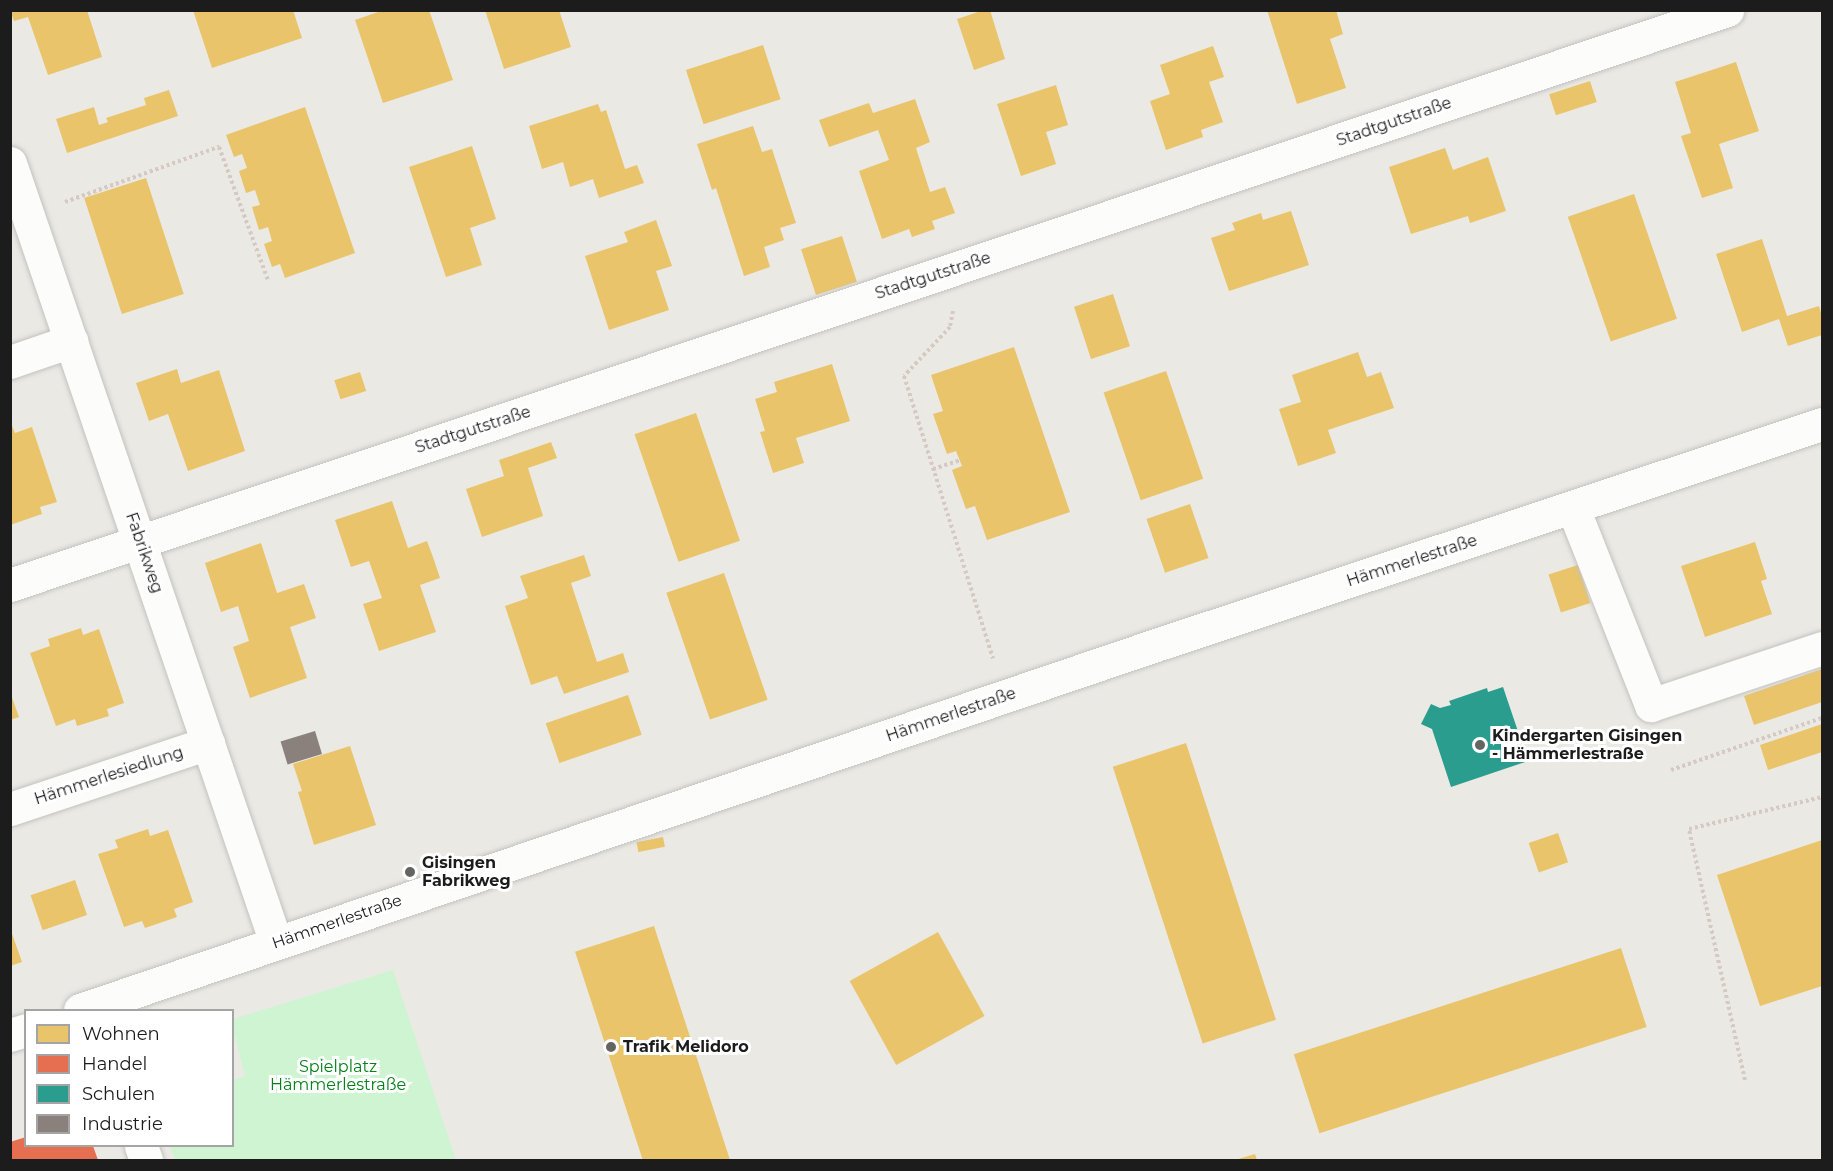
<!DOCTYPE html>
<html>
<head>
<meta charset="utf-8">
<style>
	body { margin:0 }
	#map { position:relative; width:1833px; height:1171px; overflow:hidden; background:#eae9e4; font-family:Montserrat,sans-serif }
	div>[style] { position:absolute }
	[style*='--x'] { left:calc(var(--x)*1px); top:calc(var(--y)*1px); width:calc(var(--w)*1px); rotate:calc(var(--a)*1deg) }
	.park>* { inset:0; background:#cef4d2 }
	.homes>* { inset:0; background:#e9c46a; transform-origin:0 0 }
	.shops>* { inset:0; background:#e76f51 }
	.schools>* { inset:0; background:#2a9d8f }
	.industry>* { inset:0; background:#8a817c; transform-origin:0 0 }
	.path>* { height:4px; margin-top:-2px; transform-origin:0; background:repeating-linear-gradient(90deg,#d6c8c3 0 3px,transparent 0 6px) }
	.roads { filter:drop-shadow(0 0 2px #c3c2c0) drop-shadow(0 0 2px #c3c2c0) }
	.minor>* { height:33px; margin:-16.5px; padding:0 16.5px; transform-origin:16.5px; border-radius:16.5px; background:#fcfcfb }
	.dots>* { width:16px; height:16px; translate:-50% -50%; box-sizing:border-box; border:3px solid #fff; border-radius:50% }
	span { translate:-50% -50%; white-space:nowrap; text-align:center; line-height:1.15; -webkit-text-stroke:6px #fff; paint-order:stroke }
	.street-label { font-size:16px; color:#1c1c1c }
	.poi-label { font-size:16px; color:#1c1c1c; font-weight:700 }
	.left { translate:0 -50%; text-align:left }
	.park-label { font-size:16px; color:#038018 }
	.frame { position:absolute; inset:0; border:12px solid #1c1c1c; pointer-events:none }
	.legend { position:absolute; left:24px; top:1009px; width:210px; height:138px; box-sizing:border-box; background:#fff; border:2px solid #a4a4a4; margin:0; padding:8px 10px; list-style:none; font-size:18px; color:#1c1c1c }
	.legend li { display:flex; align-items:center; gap:12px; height:30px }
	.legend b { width:30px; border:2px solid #a4a4a4 }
</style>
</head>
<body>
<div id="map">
	<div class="park">
		<div style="clip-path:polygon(393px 970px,456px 1160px,175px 1160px,170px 1146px,232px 1146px,233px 1080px,245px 1076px,233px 1029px,233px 1019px)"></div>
	</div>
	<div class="homes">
		<div style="clip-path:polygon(10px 10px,87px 10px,102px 57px,48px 75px,28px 17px,14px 21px)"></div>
		<div style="clip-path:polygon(193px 10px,293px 10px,302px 38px,212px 68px)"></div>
		<div style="clip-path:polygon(384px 10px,429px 10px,453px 80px,383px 103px,355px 20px)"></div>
		<div style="clip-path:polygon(485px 10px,559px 10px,571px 47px,504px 69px)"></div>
		<div style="clip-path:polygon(984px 10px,990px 10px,1005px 59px,974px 70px,957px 19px)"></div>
		<div style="clip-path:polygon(1267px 10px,1336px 10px,1343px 34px,1330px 39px,1346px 88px,1297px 104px)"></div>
		<div style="left:763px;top:45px;width:57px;height:81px;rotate:72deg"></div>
		<div style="clip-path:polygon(1213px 46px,1224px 77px,1209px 82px,1223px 122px,1201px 130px,1203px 137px,1166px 150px,1150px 101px,1170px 94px,1160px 65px)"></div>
		<div style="clip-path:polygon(1736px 62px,1759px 131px,1719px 144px,1733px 188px,1702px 198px,1681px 136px,1691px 133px,1675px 82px)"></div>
		<div style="left:1590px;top:81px;width:22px;height:43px;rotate:72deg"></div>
		<div style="clip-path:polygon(1056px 85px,1068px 125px,1046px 132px,1056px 164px,1021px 176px,997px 104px)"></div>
		<div style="clip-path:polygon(169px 90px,178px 116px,67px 153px,56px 119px,94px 107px,99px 125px,108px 122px,106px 118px,146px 105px,144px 98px)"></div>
		<div style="clip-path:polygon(915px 99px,930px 142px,916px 148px,930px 192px,945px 187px,955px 213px,932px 221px,935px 229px,912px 237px,909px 229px,882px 239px,859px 171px,889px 160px,878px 130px,829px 147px,819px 120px,869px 103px,873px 113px)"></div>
		<div style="clip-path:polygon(598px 104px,601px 112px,606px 110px,625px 169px,637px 165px,644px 183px,599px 198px,593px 179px,570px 187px,563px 162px,542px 169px,529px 126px)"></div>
		<div style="clip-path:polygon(305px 107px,355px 253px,285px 278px,280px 264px,272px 267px,264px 244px,272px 241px,268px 227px,259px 230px,252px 207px,260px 205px,255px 190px,246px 193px,239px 171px,247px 168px,242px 154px,234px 157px,226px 135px)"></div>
		<div style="clip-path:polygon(753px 126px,762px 152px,772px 149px,796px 223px,780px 228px,784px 240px,764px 247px,770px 267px,744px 276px,716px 188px,712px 190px,697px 144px)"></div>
		<div style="clip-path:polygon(472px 146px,496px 219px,470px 228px,482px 265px,446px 277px,409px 167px)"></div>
		<div style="clip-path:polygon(1445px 148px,1453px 170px,1488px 157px,1506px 211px,1470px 223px,1468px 216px,1411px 234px,1389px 167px)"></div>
		<div style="left:146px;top:178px;width:122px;height:65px;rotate:72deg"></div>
		<div style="left:1634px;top:194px;width:132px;height:70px;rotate:71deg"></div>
		<div style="clip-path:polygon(1291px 211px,1309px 265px,1229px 291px,1211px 238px,1235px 230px,1232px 223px,1261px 213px,1263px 220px)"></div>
		<div style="clip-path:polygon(656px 220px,672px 266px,656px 271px,669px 310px,609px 330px,585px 256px,628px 242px,624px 232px)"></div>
		<div style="left:842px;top:236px;width:48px;height:43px;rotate:72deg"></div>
		<div style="clip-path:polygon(1762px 239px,1787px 316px,1819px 306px,1822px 316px,1822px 335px,1788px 346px,1779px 319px,1742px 332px,1716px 254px)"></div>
		<div style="left:1113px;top:294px;width:55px;height:41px;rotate:72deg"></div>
		<div style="clip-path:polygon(1014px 347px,1070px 512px,987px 540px,975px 506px,966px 509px,952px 470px,962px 466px,956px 451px,947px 454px,933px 414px,943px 411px,931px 375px)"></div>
		<div style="clip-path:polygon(1358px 352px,1367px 377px,1381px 372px,1394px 408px,1328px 430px,1336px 453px,1298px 466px,1279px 409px,1301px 402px,1292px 375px)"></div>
		<div style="clip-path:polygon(832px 364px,850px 421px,796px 438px,804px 463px,773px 473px,760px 432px,765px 431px,755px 399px,777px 392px,774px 382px)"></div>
		<div style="clip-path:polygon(177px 369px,181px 383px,219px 370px,245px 451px,188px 471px,168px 414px,149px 421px,136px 383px)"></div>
		<div style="left:1166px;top:371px;width:114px;height:66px;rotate:71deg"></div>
		<div style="left:360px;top:372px;width:20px;height:27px;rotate:72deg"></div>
		<div style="left:696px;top:413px;width:135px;height:65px;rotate:71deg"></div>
		<div style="clip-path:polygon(12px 426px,15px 433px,32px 427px,57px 502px,40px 507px,42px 514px,10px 525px)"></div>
		<div style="clip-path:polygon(551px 442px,557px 458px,528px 468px,543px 516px,482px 537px,466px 489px,504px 476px,499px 460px)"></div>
		<div style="clip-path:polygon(392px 501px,408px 548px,427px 541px,434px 560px,440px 578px,420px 585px,436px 632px,379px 651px,363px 604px,382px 598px,369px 561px,351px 567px,335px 520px)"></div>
		<div style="left:1190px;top:504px;width:57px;height:46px;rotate:71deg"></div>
		<div style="clip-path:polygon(1755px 542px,1767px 579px,1761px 581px,1772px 614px,1705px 637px,1681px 566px)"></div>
		<div style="clip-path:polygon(261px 543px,277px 593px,304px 584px,316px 618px,290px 627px,307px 678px,250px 698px,233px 647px,249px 641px,238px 606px,221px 612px,205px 563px)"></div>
		<div style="clip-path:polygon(584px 555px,591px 576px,571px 583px,597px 662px,623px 653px,629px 672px,564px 694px,557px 676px,531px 685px,505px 606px,528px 598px,520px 576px)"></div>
		<div style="left:1578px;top:565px;width:40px;height:31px;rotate:72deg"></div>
		<div style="left:724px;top:573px;width:134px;height:61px;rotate:71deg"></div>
		<div style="clip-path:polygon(81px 628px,83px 635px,99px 629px,124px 703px,107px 709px,109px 716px,77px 726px,75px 719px,56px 726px,30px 653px,50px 646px,48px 639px)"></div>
		<div style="clip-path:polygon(1822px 669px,1822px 702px,1754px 725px,1744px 696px)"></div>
		<div style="clip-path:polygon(10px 692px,19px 717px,10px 720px)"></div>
		<div style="left:628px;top:695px;width:42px;height:87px;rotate:71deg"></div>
		<div style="clip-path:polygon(1822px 724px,1822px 752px,1768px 770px,1760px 745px)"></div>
		<div style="left:1186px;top:743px;width:291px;height:77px;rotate:72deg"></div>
		<div style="clip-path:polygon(350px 746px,376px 825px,314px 845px,298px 792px,302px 791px,293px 764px)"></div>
		<div style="clip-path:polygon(148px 829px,150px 836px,168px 830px,193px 902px,174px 909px,177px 917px,145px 928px,142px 921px,124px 927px,98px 854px,118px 848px,115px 840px)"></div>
		<div style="left:1558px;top:833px;width:31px;height:31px;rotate:71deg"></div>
		<div style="left:663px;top:837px;width:10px;height:27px;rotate:79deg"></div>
		<div style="clip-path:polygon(1822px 840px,1822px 986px,1760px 1006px,1717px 875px)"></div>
		<div style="left:75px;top:880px;width:37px;height:47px;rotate:71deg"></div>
		<div style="left:654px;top:926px;width:246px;height:83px;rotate:72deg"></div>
		<div style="clip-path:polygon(10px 928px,22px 962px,10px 966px)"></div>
		<div style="left:938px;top:932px;width:96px;height:101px;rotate:61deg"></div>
		<div style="left:1621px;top:948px;width:83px;height:344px;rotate:72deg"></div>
		<div style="clip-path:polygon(1255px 1154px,1257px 1160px,1235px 1160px)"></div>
	</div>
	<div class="shops">
		<div style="clip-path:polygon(26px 1137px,26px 1146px,93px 1146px,98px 1160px,10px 1160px,10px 1142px)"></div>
	</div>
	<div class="schools">
		<div style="clip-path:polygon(1503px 687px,1528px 761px,1451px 787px,1432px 729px,1421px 724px,1431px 704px,1440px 708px,1451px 705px,1449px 701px,1487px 688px,1488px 692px)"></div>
	</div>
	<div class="industry">
		<div style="left:315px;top:731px;width:24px;height:36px;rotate:73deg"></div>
	</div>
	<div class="path">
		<div style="--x:65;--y:202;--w:164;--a:-19.7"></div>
		<div style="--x:219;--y:147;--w:142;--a:69.8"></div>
		<div style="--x:953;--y:311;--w:16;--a:101"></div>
		<div style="--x:950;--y:327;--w:67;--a:133.2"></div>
		<div style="--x:904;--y:376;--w:296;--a:72.5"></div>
		<div style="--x:933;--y:469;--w:28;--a:-18"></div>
		<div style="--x:1671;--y:770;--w:160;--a:-19"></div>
		<div style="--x:1745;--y:1080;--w:257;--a:-102.6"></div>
		<div style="--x:1689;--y:829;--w:137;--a:-13.5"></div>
	</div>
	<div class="roads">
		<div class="minor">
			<div style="--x:10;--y:163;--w:824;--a:71.17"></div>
			<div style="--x:10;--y:362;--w:65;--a:-19"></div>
			<div style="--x:1573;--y:508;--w:212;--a:68.4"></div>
			<div style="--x:1651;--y:705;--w:180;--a:-18.4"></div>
			<div style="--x:10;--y:585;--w:1811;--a:-18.51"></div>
			<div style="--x:10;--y:809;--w:209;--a:-18.4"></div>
			<div style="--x:80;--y:1010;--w:1146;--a:-18.74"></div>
			<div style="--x:1165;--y:642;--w:692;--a:-18.36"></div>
			<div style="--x:10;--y:1035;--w:17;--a:-17"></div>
			<div style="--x:141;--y:1146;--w:15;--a:70"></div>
		</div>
	</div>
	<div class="dots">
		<div style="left:1480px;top:745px;background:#646462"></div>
		<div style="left:410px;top:872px;background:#646462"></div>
		<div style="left:611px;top:1047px;background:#646462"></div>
	</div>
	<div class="street-label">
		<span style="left:1394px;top:122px;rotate:-19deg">Stadtgutstraße</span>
		<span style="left:933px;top:276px;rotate:-18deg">Stadtgutstraße</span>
		<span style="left:473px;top:430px;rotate:-18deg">Stadtgutstraße</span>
		<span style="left:144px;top:553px;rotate:71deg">Fabrikweg</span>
		<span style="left:1412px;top:561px;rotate:-18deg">Hämmerlestraße</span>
		<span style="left:951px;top:715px;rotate:-19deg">Hämmerlestraße</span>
		<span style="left:109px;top:776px;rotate:-18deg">Hämmerlesiedlung</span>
		<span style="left:337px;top:922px;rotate:-19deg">Hämmerlestraße</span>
	</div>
	<div class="poi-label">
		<span class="left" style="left:1492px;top:745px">Kindergarten Gisingen<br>- Hämmerlestraße</span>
		<span class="left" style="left:422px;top:872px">Gisingen<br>Fabrikweg</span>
		<span class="left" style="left:623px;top:1047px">Trafik Melidoro</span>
	</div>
	<div class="park-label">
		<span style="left:338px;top:1076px">Spielplatz<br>Hämmerlestraße</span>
	</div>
	<div class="frame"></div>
	<ul class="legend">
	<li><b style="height:16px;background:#e9c46a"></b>Wohnen</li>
	<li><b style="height:16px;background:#e76f51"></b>Handel</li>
	<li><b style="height:16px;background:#2a9d8f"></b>Schulen</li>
	<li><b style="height:16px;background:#8a817c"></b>Industrie</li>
	</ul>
</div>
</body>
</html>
